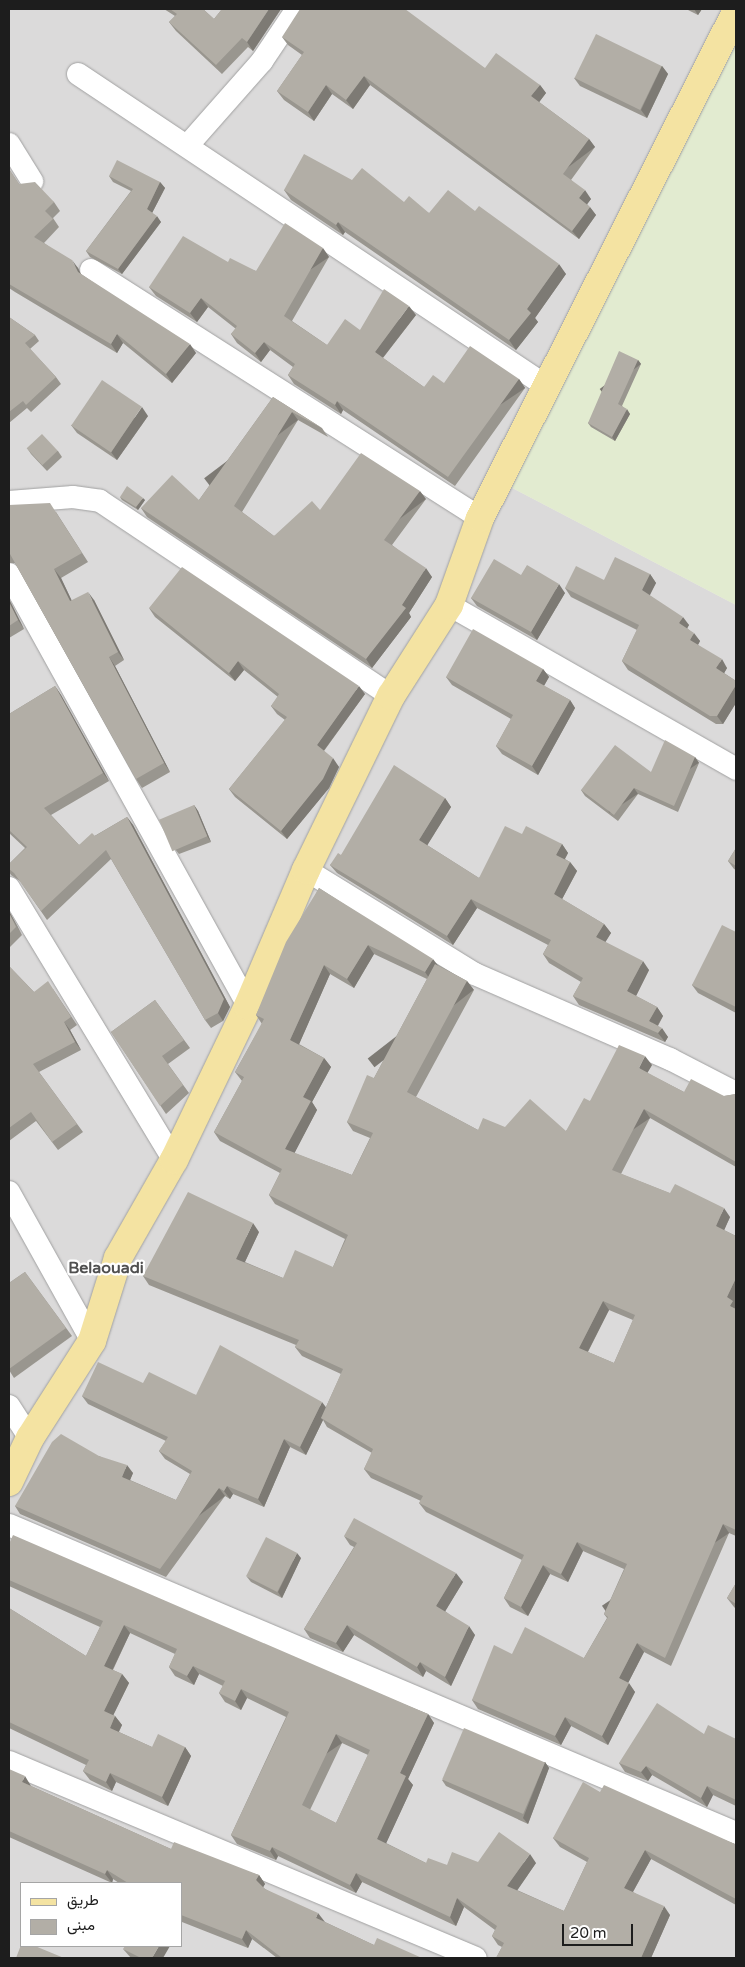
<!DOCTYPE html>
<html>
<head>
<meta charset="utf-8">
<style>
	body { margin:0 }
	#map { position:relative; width:745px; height:1967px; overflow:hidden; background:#edece3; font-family:"Varela Round",Vazirmatn,sans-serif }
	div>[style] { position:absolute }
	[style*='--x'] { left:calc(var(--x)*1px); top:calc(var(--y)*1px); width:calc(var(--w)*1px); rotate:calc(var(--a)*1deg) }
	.residential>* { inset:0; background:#dbdada }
	.farmland>* { inset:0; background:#e2ebd0 }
	.roads { filter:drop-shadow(0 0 1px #a1a1a1) drop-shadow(0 0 1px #a1a1a1) }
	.minor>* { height:22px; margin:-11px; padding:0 11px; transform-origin:11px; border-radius:11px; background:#fff }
	.major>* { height:28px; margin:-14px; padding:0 14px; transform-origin:14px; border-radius:14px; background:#f4e3a2 }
	.wall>* { inset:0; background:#99968f }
	.shaded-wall>* { inset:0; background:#7d7a74; transform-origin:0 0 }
	.building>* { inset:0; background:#b2aea6; transform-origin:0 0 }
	span { translate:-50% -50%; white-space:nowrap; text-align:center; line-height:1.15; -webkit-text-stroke:4.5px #fff; paint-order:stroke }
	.quarter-label { font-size:16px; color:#505050; font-weight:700 }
	.frame { position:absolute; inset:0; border:10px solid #1d1d1d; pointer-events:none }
	.legend { position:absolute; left:20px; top:1882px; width:162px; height:65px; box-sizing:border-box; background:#fff; border:1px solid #a5a5a5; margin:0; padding:6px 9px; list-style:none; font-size:15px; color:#1d1d1d }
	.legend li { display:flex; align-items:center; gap:10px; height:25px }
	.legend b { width:25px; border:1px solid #a5a5a5 }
	.scale { position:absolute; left:562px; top:1924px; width:71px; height:22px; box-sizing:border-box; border:2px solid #1d1d1d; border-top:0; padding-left:6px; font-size:15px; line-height:18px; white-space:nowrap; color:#1d1d1d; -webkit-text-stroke:4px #fff; paint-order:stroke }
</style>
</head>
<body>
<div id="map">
	<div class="residential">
		<div style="clip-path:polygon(evenodd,9px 9px,732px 9px,499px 481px,736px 605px,736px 1958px,9px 1958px,9px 9px,21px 1883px,181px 1883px,181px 1946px,21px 1946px,21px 1883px)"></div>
	</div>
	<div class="farmland">
		<div style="clip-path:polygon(736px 14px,736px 605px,499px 481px)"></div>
	</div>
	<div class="roads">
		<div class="minor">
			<div style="--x:78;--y:74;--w:562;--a:33.69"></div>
			<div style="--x:9;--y:144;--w:44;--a:58.1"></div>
			<div style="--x:188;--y:145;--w:112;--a:-48.6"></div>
			<div style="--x:262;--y:61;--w:63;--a:-56.1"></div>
			<div style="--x:91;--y:270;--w:461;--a:32.5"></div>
			<div style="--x:9;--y:502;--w:64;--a:-4.5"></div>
			<div style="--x:73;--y:497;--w:27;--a:8"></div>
			<div style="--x:100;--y:501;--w:350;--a:33.8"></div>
			<div style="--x:9;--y:574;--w:494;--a:61"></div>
			<div style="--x:449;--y:605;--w:331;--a:29.7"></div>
			<div style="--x:306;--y:870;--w:198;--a:31.6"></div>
			<div style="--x:475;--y:974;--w:213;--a:23.6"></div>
			<div style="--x:670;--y:1059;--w:74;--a:27.3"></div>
			<div style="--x:9;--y:888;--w:318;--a:58.8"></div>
			<div style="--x:9;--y:1192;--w:171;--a:60.9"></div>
			<div style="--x:9;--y:1406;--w:38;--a:57"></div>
			<div style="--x:9;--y:1525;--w:790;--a:22.96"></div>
			<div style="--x:9;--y:1762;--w:506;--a:22.77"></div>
		</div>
		<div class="major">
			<div style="--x:9;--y:1482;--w:49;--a:-64.5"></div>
			<div style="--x:30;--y:1438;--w:115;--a:-57.4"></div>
			<div style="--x:92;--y:1341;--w:87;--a:-72.6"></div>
			<div style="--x:118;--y:1258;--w:113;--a:-60.3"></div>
			<div style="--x:174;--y:1160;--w:171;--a:-64.3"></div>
			<div style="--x:248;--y:1006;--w:148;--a:-66.9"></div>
			<div style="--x:306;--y:870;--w:194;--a:-64"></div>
			<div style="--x:391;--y:696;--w:108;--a:-57.5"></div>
			<div style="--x:449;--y:605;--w:92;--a:-70.4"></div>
			<div style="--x:480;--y:518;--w:567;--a:-63.16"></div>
		</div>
	</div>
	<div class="wall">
		<div style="clip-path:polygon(164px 9px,203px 9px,214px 19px,222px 9px,281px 9px,253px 51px,248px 47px,222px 74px,176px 31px,169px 22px,175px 16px)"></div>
		<div style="clip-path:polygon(686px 9px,702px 9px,698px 15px)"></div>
		<div style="clip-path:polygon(282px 37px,485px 68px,540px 85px,546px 93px,539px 102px,589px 139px,595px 147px,571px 180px,591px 199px,587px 204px,596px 215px,579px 239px,370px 85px,353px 109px,332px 94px,314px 121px,284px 100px,277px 91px,302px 55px,288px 45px)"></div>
		<div style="clip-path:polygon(662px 66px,668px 74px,647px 118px,580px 86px,574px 78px)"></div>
		<div style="clip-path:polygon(9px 169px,19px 184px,54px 202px,60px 211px,53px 218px,59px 227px,44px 243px,78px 268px,81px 274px,196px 353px,172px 383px,123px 343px,117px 353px,15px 292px,9px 288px)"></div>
		<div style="clip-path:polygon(109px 176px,160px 182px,165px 188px,152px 213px,161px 222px,122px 274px,90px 257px,86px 251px,131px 191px,113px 182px)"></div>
		<div style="clip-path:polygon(352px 180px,429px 213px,475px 211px,566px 274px,535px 318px,538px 322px,516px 350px,345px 232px,343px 235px,291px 200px,284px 190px)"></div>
		<div style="clip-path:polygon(329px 257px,292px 321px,327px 345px,360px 330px,416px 315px,383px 358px,424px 387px,444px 383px,519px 379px,525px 388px,455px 486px,343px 410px,341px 414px,294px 384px,288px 375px,293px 367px,270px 350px,261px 362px,237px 343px,231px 334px,236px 329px,208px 307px,197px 322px,156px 296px,149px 287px,228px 262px,256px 271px)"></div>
		<div style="clip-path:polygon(9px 317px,35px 335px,39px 341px,30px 349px,56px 377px,61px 384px,31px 412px,27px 408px,9px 423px)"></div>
		<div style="clip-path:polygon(638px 360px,641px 364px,622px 406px,630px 414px,615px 441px,591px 427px,588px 423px)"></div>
		<div style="clip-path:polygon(273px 397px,322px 428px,328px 437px,298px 420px,242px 512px,274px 536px,320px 510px,426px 499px,392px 545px,432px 577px,409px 613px,411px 617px,372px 668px,147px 517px,141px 508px,199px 500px)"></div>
		<div style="clip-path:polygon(148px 416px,117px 460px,77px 433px,71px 425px)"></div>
		<div style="clip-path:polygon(27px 448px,58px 451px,62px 457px,47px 471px,31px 454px)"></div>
		<div style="clip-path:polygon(120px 497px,145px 500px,138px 510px,122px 500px)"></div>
		<div style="clip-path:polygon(9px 505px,56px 512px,88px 562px,61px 578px,72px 601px,94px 600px,124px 660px,115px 666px,170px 772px,142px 788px,136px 779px,15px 563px,9px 563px)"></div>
		<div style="clip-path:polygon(650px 574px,656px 583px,649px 595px,689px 625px,687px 628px,700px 641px,698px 645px,727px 668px,724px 673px,736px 681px,736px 703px,723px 724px,716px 724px,628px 670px,622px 661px,637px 630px,571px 597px,565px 588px,604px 580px)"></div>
		<div style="clip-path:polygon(521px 575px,565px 593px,537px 640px,477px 606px,471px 598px)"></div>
		<div style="clip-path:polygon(9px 599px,24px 629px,9px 638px)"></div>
		<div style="clip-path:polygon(149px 608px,365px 694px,324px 751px,339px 767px,329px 788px,287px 839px,235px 797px,229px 789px,285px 720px,277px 714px,271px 706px,278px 697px,244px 670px,235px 681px,155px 617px)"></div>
		<div style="clip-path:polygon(543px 669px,549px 677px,544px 686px,570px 700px,575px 708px,538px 775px,502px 754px,496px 746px,511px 719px,452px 685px,446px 677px)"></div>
		<div style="clip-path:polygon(55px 686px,61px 695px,109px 781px,51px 815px,79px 845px,127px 817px,133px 825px,230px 1007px,223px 1021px,211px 1028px,205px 1020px,111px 859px,47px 920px,20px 881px,11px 875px,9px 872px,9px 864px,25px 848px,9px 833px,9px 714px)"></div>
		<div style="clip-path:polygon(695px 757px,699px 763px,678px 812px,638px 794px,618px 821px,585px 796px,581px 790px,651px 772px)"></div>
		<div style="clip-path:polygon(445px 798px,451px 807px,427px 845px,479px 878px,522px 834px,562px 844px,568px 853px,565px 859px,570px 862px,577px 871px,562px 899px,604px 924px,611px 933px,605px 942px,649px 970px,636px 996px,657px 1007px,663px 1016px,658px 1026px,668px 1037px,665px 1042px,579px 1005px,573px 996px,581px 982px,549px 963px,543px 954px,548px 945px,477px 908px,453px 945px,337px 873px,330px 865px,341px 855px)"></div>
		<div style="clip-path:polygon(194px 805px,198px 811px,211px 842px,179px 854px,175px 849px)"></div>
		<div style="clip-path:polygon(736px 848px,736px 870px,734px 869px,728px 861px)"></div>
		<div style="clip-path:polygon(evenodd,319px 888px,438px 965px,467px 981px,474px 990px,416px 1097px,478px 1130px,505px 1127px,566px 1131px,590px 1101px,652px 1065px,647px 1073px,684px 1092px,724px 1096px,736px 1094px,736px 1167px,650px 1118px,621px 1174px,730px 1217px,724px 1230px,736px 1236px,736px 1300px,735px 1303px,736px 1306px,736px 1536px,729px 1533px,671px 1666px,644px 1652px,628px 1683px,635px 1692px,608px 1745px,571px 1726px,561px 1745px,478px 1709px,472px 1700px,512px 1654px,584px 1658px,607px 1618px,604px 1614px,624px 1569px,583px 1551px,568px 1582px,550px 1574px,528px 1616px,510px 1607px,504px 1598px,522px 1560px,426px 1512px,419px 1503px,421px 1501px,371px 1478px,364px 1469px,372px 1453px,327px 1427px,323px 1420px,306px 1455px,290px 1447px,264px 1507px,233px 1494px,230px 1499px,225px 1496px,166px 1577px,20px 1514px,15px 1506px,99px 1456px,133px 1473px,130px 1480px,176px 1500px,190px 1474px,165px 1459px,159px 1451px,166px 1441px,88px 1404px,82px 1396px,143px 1383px,196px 1395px,326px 1407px,341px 1374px,302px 1356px,295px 1347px,296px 1345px,149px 1285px,143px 1276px,259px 1232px,245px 1262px,283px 1278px,333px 1267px,345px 1239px,275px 1204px,269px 1195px,280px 1173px,220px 1141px,214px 1132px,242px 1081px,235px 1072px,262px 1024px,256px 1015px,319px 888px,374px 954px,427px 979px,374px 1078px,347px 1122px,353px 1131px,370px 1138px,352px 1175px,294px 1153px,317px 1110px,312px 1102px,331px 1067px,324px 1058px,299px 1044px,330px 974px,354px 988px,374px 954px,319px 888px,609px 1310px,633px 1320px,614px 1363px,588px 1352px,609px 1310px)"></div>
		<div style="clip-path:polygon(9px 911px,22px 935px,9px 948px)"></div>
		<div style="clip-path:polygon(736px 932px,736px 1013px,698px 993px,692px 985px)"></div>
		<div style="clip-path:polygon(9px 966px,34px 992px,53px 989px,77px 1025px,70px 1030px,81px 1050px,39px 1072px,83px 1132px,58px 1150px,36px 1121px,9px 1141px)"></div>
		<div style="clip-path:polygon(155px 1000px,190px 1048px,168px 1064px,189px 1093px,166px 1114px,111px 1032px)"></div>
		<div style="clip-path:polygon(25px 1272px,72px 1336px,14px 1378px,9px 1370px,9px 1283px)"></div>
		<div style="clip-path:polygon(344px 1536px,463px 1582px,445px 1611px,475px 1635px,451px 1686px,426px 1671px,423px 1677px,354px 1635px,343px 1652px,310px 1638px,304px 1629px,354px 1547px,350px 1545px)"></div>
		<div style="clip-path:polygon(evenodd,9px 1544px,428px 1714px,434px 1723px,408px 1779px,413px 1785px,386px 1843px,426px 1863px,447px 1865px,478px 1862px,536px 1863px,517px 1890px,564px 1911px,587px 1862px,560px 1847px,553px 1838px,600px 1792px,735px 1844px,736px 1842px,736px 1905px,651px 1859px,633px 1892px,670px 1915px,651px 1958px,496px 1958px,502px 1947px,498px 1945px,492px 1936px,495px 1930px,464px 1907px,456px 1926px,362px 1882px,356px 1893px,278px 1856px,276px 1860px,237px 1844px,231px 1835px,286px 1717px,247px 1698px,241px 1710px,225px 1702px,219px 1693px,223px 1686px,199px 1674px,194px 1685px,175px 1676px,169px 1667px,175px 1654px,130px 1633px,113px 1670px,122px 1674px,129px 1683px,113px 1715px,115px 1716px,122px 1725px,119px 1732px,152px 1747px,185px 1747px,191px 1756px,168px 1806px,116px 1782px,112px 1791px,90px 1780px,83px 1771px,86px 1765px,9px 1728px,9px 1608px,86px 1656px,100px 1627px,9px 1586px,9px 1544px,342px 1743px,368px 1755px,336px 1823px,310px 1810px,342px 1743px)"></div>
		<div style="clip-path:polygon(301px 1558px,282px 1598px,251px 1582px,247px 1577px)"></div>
		<div style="clip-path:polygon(736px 1583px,736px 1609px,734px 1607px,727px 1598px)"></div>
		<div style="clip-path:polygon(704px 1734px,736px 1739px,736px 1806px,713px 1795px,707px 1807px,652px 1775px,648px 1781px,625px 1772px,619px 1763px)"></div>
		<div style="clip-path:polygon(545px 1762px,549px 1768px,528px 1824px,446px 1786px,442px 1780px)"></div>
		<div style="clip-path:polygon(9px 1769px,31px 1786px,171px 1849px,259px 1875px,265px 1884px,263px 1887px,265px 1889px,325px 1922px,374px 1945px,422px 1958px,277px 1958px,252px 1939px,248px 1948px,182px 1922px,181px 1924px,181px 1883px,119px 1883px,113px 1879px,112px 1883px,9px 1837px)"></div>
		<div style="clip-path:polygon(123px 1949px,163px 1958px,131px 1958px)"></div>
	</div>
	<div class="shaded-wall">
		<div style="clip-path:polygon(269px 9px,281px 9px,253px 51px,247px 42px)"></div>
		<div style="clip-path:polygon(694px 9px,702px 9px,698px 15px)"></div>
		<div style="clip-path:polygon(662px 66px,668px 74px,647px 118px,641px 110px)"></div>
		<div style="clip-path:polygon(364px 76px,370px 85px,353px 109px,346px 100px)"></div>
		<div style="clip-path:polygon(326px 85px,332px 94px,314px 121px,308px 112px)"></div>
		<div style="clip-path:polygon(540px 85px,546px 93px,537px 105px,531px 96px)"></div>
		<div style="left:589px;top:139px;width:10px;height:44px;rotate:53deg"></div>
		<div style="clip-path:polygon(160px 182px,165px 188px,151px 215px,147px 209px)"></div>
		<div style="clip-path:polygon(585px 190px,591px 199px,585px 207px,579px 198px)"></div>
		<div style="clip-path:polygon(590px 207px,596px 215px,579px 239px,572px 231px)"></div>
		<div style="clip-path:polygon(157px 216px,161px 222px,122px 274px,118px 269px)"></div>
		<div style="clip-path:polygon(338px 222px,345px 232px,343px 235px,336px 225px)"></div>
		<div style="left:323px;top:248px;width:11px;height:78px;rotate:56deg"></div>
		<div style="clip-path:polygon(72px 260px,78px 268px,84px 281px,78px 272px)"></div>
		<div style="clip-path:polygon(559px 264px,566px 274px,535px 318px,538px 322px,516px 350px,509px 340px,527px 309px)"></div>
		<div style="clip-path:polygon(201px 298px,208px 307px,197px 322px,190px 313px)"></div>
		<div style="clip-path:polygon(409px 306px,416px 315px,381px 360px,375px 352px)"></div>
		<div style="clip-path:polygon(117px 334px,123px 343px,117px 353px,111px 344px)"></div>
		<div style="clip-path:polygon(264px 342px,270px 350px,261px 362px,255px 353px)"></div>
		<div style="clip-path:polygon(190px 344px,196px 353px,172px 383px,166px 374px)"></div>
		<div style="left:638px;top:360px;width:5px;height:48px;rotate:53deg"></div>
		<div style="left:519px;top:379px;width:11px;height:121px;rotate:56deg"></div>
		<div style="clip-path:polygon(337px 401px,343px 410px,341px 414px,335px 405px)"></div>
		<div style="clip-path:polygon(142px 407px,148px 416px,117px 460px,111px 452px)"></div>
		<div style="clip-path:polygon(627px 409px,630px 414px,615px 441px,612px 437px)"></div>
		<div style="left:292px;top:412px;width:10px;height:110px;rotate:53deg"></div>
		<div style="left:420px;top:491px;width:10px;height:61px;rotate:53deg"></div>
		<div style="clip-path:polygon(143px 498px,145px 500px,138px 510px,136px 507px)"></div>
		<div style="clip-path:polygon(426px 568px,432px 577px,409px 613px,411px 617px,372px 668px,366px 659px)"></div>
		<div style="clip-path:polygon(54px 569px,61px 578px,76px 610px,70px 601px)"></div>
		<div style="clip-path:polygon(650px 574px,656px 583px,648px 599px,642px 590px)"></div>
		<div style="clip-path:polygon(559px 584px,565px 593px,537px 640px,531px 632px)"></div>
		<div style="clip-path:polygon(88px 592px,94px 600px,124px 660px,118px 652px)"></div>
		<div style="clip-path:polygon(9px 599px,24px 629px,18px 620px,9px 602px)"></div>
		<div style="clip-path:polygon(683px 617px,689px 625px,685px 632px,679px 623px)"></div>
		<div style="clip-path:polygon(694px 633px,700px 641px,696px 648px,690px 640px)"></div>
		<div style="clip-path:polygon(109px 657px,115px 666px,170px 772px,164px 763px)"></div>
		<div style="clip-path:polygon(722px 659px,727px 668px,722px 677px,716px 668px)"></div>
		<div style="clip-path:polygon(238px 661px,244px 670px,235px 681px,229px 673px)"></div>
		<div style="clip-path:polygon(543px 669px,549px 677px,542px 689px,536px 681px)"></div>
		<div style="clip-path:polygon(736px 685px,736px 703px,723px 724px,717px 716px)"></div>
		<div style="clip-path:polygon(55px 686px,61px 695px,109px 781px,103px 773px)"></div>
		<div style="clip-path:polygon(359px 686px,365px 694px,322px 753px,317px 745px)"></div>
		<div style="clip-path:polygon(570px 700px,575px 708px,538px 775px,532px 766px)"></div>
		<div style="left:695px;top:757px;width:7px;height:53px;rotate:56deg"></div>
		<div style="clip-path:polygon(333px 758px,339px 767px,329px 788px,287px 839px,281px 831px)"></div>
		<div style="left:634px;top:788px;width:7px;height:34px;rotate:56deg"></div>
		<div style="clip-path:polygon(445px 798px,451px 807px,425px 849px,419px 840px)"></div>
		<div style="clip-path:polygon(194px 805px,198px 811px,211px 842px,207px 836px)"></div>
		<div style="clip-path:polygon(127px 817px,133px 825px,230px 1007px,223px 1021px,218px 1013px)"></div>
		<div style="clip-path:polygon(562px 844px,568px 853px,562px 864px,556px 855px)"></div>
		<div style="clip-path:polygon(570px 862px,577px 871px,560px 903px,554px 894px)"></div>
		<div style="clip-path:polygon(471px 899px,477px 908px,453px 945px,447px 936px)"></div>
		<div style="clip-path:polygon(9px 911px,22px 935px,9px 913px)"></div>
		<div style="clip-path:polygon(604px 924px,611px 933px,603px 946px,596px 937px)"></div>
		<div style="clip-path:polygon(368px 945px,374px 954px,354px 988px,347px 979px)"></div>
		<div style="clip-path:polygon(433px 959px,439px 967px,431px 981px,425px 972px)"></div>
		<div style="clip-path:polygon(643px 961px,649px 970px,634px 1000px,627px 991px)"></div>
		<div style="clip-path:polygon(324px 965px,330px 974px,297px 1049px,290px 1040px)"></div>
		<div style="left:467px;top:981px;width:11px;height:126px;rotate:52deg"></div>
		<div style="clip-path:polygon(657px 1007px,663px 1016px,655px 1030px,649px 1021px)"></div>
		<div style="clip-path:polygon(64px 1022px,70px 1030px,81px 1050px,75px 1042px)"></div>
		<div style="clip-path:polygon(662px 1028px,668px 1037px,665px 1042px,658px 1033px)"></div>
		<div style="clip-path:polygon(645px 1056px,652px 1065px,645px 1077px,639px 1068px)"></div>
		<div style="clip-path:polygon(324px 1058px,331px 1067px,312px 1102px,317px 1110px,292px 1158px,285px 1149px,303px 1097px)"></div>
		<div style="left:644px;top:1109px;width:11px;height:69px;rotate:56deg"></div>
		<div style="clip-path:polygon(724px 1208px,730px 1217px,722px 1235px,716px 1226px)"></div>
		<div style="clip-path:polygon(253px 1223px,259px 1232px,242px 1268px,236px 1259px)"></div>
		<div style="clip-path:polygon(736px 1278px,736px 1300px,735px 1303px,736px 1306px,736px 1314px,730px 1306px,727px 1297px)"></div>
		<div style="clip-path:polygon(603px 1301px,609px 1310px,585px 1357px,579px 1348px)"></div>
		<div style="clip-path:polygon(322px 1402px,328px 1410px,321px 1418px,323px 1420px,306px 1455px,300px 1447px)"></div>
		<div style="clip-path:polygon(284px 1439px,290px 1447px,264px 1507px,258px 1499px)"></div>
		<div style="clip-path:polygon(127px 1465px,133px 1473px,128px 1485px,122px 1477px)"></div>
		<div style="clip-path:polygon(227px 1486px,233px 1494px,230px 1499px,224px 1491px)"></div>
		<div style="left:219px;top:1488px;width:10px;height:100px;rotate:53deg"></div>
		<div style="left:723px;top:1524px;width:11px;height:146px;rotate:56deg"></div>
		<div style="clip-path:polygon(577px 1542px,583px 1551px,568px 1582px,561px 1574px)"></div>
		<div style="clip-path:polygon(297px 1553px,301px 1558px,282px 1598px,278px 1592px)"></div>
		<div style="clip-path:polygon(543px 1565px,550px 1574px,528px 1616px,521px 1607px)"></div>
		<div style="clip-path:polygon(456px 1573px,463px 1582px,443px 1615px,436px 1606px)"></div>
		<div style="clip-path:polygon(124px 1625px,130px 1633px,110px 1675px,104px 1666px)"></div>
		<div style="clip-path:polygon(347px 1625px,354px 1635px,343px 1652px,336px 1643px)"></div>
		<div style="clip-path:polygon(469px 1626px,475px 1635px,451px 1686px,445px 1677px)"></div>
		<div style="clip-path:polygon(637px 1643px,644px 1652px,626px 1687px,619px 1678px)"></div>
		<div style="clip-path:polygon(420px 1662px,426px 1671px,423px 1677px,417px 1667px)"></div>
		<div style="clip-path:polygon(193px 1666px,199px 1674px,194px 1685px,187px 1676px)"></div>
		<div style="clip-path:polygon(122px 1674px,129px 1683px,111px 1720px,104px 1711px)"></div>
		<div style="clip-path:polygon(629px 1683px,635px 1692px,608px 1745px,602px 1736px)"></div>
		<div style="clip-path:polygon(241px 1689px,247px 1698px,241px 1710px,235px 1701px)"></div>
		<div style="clip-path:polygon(428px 1714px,434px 1723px,408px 1779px,413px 1785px,384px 1848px,377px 1839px,400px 1773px)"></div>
		<div style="clip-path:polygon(115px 1716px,122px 1725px,116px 1737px,110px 1728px)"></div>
		<div style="clip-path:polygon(565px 1717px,571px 1726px,561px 1745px,555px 1736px)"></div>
		<div style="left:336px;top:1734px;width:11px;height:79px;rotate:56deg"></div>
		<div style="clip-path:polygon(185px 1747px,191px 1756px,168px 1806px,162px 1797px)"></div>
		<div style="clip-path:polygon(545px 1762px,549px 1768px,528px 1824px,523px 1818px)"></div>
		<div style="clip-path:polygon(646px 1766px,652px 1775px,648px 1781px,641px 1772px)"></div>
		<div style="clip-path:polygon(110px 1773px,116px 1782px,112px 1791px,106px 1782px)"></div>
		<div style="clip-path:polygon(25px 1776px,31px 1786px,22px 1782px)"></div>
		<div style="clip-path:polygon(707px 1786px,713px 1795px,707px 1807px,701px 1798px)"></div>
		<div style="clip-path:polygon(272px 1847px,278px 1856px,276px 1860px,270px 1851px)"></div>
		<div style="clip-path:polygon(645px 1850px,651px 1859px,630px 1897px,624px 1888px)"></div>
		<div style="clip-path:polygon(530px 1854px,536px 1863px,514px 1895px,507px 1886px)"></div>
		<div style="clip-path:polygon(107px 1870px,113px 1879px,112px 1883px,105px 1874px)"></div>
		<div style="clip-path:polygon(356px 1873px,362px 1882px,356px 1893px,350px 1885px)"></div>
		<div style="clip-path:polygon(259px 1875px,265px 1884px,262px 1889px,256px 1880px)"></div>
		<div style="clip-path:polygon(457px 1898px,464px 1907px,456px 1926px,450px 1917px)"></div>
		<div style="clip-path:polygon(664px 1906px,670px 1915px,651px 1958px,641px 1958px)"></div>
		<div style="clip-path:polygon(318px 1913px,325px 1922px,316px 1918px)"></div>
		<div style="clip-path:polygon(246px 1930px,252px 1939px,248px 1948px,242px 1939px)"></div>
		<div style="clip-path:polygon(159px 1946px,170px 1946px,163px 1958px,152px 1958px)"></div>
	</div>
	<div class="building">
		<div style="clip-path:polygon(170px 9px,203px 9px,214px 19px,222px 9px,269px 9px,247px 42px,242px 38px,216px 65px,169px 22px,177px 14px)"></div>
		<div style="clip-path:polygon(300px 9px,405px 9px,485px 68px,496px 53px,540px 85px,531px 96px,589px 139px,563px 174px,585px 190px,579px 198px,590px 207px,572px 231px,364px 76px,346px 100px,326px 85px,308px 112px,277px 91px,304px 52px,282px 37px)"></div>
		<div style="left:596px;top:34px;width:73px;height:49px;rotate:26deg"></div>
		<div style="clip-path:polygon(304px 154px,352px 180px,362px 168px,404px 202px,409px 196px,429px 213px,448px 190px,475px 211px,479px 206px,559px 264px,527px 309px,531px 313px,509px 340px,338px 222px,336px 225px,284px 190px)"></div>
		<div style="clip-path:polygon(117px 160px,160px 182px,147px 209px,157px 216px,118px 269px,86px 251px,133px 189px,109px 176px)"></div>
		<div style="clip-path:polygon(9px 169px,19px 184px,35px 182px,54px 202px,45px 211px,53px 219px,34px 237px,72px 260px,78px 272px,190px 344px,166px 374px,117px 334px,111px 344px,9px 284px)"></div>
		<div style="clip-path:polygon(285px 223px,323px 248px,284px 316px,327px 345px,345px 319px,360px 330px,384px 289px,409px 306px,375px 352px,424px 387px,433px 375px,444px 383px,470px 346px,519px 379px,448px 477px,337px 401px,335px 405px,288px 375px,295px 364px,264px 342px,255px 353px,231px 334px,237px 326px,201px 298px,190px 313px,149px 287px,183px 236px,228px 262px,230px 258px,256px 271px)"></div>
		<div style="clip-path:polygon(9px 317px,35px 335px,25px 343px,56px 377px,26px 405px,23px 401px,9px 412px)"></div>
		<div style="clip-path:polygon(619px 351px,638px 360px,618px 404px,627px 409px,612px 437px,588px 423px)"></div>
		<div style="left:102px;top:380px;width:48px;height:55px;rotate:34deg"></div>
		<div style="clip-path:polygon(273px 397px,322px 428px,292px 412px,234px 506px,274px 536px,312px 501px,320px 510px,361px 453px,420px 491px,384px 540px,426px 568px,402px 605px,406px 608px,366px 659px,141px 508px,172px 475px,199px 500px)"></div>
		<div style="left:42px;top:434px;width:23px;height:21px;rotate:47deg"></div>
		<div style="clip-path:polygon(127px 486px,143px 498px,136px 507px,120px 497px)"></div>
		<div style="clip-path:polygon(50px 503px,82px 553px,54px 569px,70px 601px,88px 592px,118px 652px,109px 657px,164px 763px,136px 779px,10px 554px,9px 554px,9px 505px)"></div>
		<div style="clip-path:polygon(615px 557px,650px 574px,642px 590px,683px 617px,679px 623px,694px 633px,690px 640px,722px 659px,716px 668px,736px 681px,736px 685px,717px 716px,710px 716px,622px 661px,639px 625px,565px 588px,576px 566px,604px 580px)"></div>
		<div style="clip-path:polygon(494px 559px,521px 575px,527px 565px,559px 584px,531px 632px,471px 598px)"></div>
		<div style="clip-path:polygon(182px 567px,359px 686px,317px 745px,333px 758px,323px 779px,281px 831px,229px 789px,287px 717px,271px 706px,279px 694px,238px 661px,229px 673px,149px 608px)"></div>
		<div style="clip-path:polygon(9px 602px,18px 620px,9px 626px)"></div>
		<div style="clip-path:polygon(473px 629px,543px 669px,536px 681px,570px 700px,532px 766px,496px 746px,513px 715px,446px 677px)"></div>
		<div style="clip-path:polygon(55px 686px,103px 773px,44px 808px,79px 845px,92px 833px,95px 836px,127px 817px,224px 999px,218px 1013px,205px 1020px,106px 850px,41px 911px,14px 873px,9px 869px,9px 864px,27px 847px,9px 830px,9px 714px)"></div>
		<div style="clip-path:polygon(665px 740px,695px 757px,674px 806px,634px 788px,614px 815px,581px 790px,615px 745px,651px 772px)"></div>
		<div style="clip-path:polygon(394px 765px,445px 798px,419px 840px,479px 878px,505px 826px,522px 834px,526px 826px,562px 844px,556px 855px,570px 862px,554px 894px,604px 924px,596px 937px,643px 961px,627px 991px,657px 1007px,649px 1021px,662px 1028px,658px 1033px,573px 996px,583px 978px,543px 954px,551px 940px,471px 899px,447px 936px,330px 865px,338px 853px,341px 855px)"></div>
		<div style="left:194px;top:805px;width:34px;height:38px;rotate:67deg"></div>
		<div style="clip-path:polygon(736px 848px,736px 866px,728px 861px)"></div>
		<div style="clip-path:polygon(evenodd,319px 888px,433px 959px,425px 972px,368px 945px,347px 979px,324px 965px,290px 1040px,324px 1058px,303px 1097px,311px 1101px,285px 1149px,352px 1175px,373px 1133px,347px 1122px,367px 1075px,374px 1078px,435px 964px,467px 981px,407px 1092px,478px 1130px,483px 1118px,505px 1127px,530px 1099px,566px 1131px,584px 1098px,590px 1101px,619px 1045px,645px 1056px,639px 1068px,684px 1092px,691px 1079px,724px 1096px,736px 1094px,736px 1162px,644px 1109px,612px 1170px,670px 1193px,675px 1184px,724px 1208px,716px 1226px,736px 1236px,736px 1278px,727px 1297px,733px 1301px,730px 1306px,736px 1309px,736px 1530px,723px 1524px,665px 1658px,637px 1643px,619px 1678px,629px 1683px,602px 1736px,565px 1717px,555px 1736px,472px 1700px,494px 1645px,512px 1654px,525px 1627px,584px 1658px,608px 1617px,604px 1614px,627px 1564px,577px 1542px,561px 1574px,543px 1565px,521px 1607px,504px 1598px,524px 1555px,419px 1503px,423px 1496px,364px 1469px,373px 1449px,321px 1418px,343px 1369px,295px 1347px,299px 1340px,143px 1276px,188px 1192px,253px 1223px,236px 1259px,283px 1278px,295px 1250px,333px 1267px,348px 1235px,269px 1195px,282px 1169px,214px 1132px,244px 1077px,235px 1072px,264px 1019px,256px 1015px,286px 942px,319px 888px,603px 1301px,635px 1315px,614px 1363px,579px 1348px,603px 1301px)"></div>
		<div style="clip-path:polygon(9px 913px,16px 927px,9px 934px)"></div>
		<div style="clip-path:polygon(722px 925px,736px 932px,736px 1007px,692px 985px)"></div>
		<div style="clip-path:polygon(9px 966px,34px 992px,48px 981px,71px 1017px,64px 1022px,75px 1042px,33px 1064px,77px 1124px,52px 1142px,31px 1112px,9px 1128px)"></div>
		<div style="clip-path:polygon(155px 1000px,184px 1040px,162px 1056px,183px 1085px,160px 1106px,111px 1032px)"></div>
		<div style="clip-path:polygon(25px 1272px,66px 1328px,9px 1369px,9px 1283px)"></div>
		<div style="clip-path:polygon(220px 1345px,322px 1402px,300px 1447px,284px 1439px,258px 1499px,227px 1486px,224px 1491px,219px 1488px,160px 1569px,15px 1506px,52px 1442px,61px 1434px,99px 1456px,127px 1465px,122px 1477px,176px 1500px,192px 1471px,159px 1451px,168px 1437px,82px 1396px,98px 1362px,143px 1383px,149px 1372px,196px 1395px)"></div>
		<div style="clip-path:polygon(354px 1518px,456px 1573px,436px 1606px,469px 1626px,445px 1677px,420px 1662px,417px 1667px,347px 1625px,336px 1643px,304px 1629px,357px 1543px,344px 1536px)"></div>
		<div style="clip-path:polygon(evenodd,13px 1535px,428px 1714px,400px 1773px,406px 1776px,377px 1839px,426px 1863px,428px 1858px,447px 1865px,452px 1852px,478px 1862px,499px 1832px,530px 1854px,507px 1886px,564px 1911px,589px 1858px,553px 1838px,583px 1782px,600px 1792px,604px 1785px,735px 1844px,736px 1842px,736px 1899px,645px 1850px,624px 1888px,664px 1906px,641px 1958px,496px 1958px,504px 1943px,492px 1936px,497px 1926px,457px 1898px,450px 1917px,356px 1873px,350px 1885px,272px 1847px,270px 1851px,231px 1835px,289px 1712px,241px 1689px,235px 1701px,219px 1693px,225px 1681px,193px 1666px,187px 1676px,169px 1667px,177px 1649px,124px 1625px,104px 1666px,122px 1674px,104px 1711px,115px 1716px,110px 1728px,152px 1747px,158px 1734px,185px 1747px,162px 1797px,110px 1773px,106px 1782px,83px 1771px,89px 1760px,9px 1722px,9px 1608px,86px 1656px,103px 1621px,9px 1580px,9px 1544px,13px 1535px,336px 1734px,370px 1750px,336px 1823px,302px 1805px,336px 1734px)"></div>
		<div style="left:266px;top:1537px;width:35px;height:44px;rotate:27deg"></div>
		<div style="clip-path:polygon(736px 1583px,736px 1604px,727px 1598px)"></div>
		<div style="clip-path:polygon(657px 1703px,704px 1734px,708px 1725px,736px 1739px,736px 1800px,707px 1786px,701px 1798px,646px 1766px,641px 1772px,619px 1763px)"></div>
		<div style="left:464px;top:1728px;width:88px;height:56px;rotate:23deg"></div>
		<div style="clip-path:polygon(9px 1769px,25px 1776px,22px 1782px,171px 1849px,174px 1842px,259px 1875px,256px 1880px,265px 1889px,318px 1913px,316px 1918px,374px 1945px,377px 1938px,422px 1958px,282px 1958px,246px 1930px,242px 1939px,181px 1915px,181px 1883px,128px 1883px,107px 1870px,105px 1874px,9px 1831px)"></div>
		<div style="clip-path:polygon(21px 1945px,21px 1946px,35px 1946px,64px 1958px,16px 1958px)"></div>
		<div style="clip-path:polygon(125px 1946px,159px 1946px,152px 1958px,141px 1958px,123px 1949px)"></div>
	</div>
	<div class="quarter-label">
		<span style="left:106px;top:1268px">Belaouadi</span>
	</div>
	<div class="frame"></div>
	<ul class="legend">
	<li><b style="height:6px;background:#f4e3a2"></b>طريق</li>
	<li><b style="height:14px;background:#b2aea6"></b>مبنى</li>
	</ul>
	<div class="scale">20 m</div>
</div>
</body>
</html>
